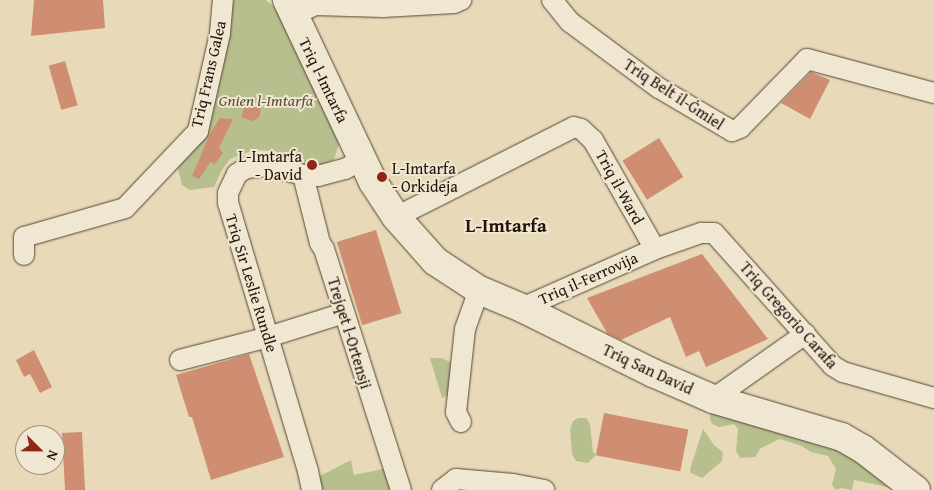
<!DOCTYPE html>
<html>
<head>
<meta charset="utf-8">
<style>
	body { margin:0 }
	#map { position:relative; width:934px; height:490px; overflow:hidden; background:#e8dab9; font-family:"Gentium Book Plus",serif }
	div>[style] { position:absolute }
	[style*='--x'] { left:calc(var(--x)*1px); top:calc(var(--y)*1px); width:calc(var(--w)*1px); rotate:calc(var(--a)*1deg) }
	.green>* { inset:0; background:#b7bf8e }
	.building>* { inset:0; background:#cf8e72; transform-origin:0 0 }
	.roads { filter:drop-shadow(0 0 1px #544434) drop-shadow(0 0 1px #544434) }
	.street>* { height:20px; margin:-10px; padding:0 10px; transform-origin:10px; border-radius:10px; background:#f0e7d2 }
	.secondary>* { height:28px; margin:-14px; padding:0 14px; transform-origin:14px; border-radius:14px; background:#f0e7d2 }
	.dots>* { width:14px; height:14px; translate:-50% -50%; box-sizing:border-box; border:2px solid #f0e7d2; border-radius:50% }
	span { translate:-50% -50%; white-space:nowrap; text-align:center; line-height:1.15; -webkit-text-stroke:4px #f0e7d2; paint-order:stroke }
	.street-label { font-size:16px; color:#231208 }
	.park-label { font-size:16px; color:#574f37; font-style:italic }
	.poi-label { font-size:16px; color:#231208 }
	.right { translate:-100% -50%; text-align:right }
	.left { translate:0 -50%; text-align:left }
	.quarter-label { font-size:19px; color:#231208; font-weight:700 }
	.north { position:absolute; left:15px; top:425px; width:50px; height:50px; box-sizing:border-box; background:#f0e7d2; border:1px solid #9e9281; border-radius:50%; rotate:113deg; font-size:14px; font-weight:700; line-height:20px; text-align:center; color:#231208 }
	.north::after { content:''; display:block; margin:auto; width:18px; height:22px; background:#8f2418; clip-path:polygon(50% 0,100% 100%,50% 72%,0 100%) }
</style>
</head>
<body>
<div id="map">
	<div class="green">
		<div style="clip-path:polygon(233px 0,266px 0,280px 12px,341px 137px,334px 160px,308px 169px,281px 161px,276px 151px,254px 150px,230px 159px,222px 170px,214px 187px,190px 190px,182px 185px,176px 162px,207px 134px)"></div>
		<div style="clip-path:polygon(430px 358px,441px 358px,450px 362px,455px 371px,451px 394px,442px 398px)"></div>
		<div style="clip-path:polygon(711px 408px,835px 443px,902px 490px,854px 480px,852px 490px,841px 488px,836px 490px,832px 485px,836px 469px,828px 456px,811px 452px,802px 446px,780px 439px,761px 448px,755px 457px,740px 458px,736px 451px,738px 429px,734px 424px,719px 427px,712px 424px,710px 419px)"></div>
		<div style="clip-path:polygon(578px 418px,586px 418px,590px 424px,593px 452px,596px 455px,588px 463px,576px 461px,572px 454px,570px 429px,573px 421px)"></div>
		<div style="clip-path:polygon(703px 429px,714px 445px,723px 452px,722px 461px,702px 478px,691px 473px,690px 469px)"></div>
		<div style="clip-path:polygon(351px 460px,354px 475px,388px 468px,396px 490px,320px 490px,320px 476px)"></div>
	</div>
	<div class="building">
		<div style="clip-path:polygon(34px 0,103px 0,105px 28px,31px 36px)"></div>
		<div style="left:65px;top:61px;width:46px;height:17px;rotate:74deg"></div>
		<div style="clip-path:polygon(811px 72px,830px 80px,810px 119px,781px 103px)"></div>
		<div style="clip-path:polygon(251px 102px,258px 105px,261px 110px,259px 117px,253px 121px,241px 117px,246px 104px)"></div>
		<div style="clip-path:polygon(220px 118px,233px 119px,219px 148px,223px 153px,214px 165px,211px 161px,199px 179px,192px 176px,210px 134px)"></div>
		<div style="left:659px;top:138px;width:46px;height:43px;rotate:58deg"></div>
		<div style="left:376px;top:230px;width:87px;height:41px;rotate:73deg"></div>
		<div style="clip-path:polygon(702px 254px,768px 339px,706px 367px,699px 351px,686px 357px,670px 317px,621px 340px,607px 333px,587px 298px)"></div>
		<div style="clip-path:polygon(34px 350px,52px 387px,40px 393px,30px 374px,24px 377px,16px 360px)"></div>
		<div style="clip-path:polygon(249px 354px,284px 457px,211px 480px,192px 417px,189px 417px,176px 375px)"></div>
		<div style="left:604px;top:413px;width:86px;height:43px;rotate:11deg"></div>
		<div style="left:82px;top:432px;width:58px;height:20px;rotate:87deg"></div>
	</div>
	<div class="roads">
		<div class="street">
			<div style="--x:552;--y:0;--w:28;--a:51"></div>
			<div style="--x:570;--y:22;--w:111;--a:36.6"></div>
			<div style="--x:659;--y:88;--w:85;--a:30.5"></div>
			<div style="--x:732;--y:131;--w:9;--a:-21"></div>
			<div style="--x:740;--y:128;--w:96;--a:-45.8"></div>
			<div style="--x:807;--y:59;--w:131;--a:15"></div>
			<div style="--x:294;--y:15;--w:23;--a:-25"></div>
			<div style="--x:315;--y:5;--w:68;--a:1.7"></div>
			<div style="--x:383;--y:7;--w:71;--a:-3.2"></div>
			<div style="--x:454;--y:3;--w:8;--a:-23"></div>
			<div style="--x:303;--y:175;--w:70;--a:76"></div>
			<div style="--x:320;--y:243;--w:7;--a:56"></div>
			<div style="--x:324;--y:249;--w:253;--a:72.3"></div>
			<div style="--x:396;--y:217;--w:199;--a:-26.8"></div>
			<div style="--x:574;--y:127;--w:7;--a:16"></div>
			<div style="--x:581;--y:129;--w:16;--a:43"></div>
			<div style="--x:593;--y:140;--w:125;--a:60.4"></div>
			<div style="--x:24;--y:255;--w:18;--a:-90"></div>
			<div style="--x:24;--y:237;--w:105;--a:-16"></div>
			<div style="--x:125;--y:208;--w:106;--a:-46.5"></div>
			<div style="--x:198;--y:131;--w:100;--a:-77.3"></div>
			<div style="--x:220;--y:33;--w:33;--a:-85"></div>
			<div style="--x:522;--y:308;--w:145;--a:-23.9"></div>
			<div style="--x:655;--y:249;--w:49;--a:-19.2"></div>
			<div style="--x:701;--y:233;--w:13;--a:0"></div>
			<div style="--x:714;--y:233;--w:178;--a:48.2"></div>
			<div style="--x:833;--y:366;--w:12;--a:31"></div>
			<div style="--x:843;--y:372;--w:95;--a:15.9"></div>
			<div style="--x:180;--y:360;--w:91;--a:-14.6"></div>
			<div style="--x:268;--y:337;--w:80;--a:-17.5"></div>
			<div style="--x:713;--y:399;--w:113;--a:-35.2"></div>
			<div style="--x:461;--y:422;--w:11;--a:-117"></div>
			<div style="--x:456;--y:412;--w:83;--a:-83.8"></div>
			<div style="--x:465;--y:329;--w:41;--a:-70.3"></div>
			<div style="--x:312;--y:490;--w:19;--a:-102"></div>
			<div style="--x:308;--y:471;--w:280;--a:-106.6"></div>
			<div style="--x:228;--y:203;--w:10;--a:-90"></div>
			<div style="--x:228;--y:193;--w:21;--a:-65"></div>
			<div style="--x:237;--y:174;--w:11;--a:-34"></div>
			<div style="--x:246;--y:168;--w:22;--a:-5"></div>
			<div style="--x:268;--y:166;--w:36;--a:14"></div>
			<div style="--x:303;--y:175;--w:15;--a:4"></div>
			<div style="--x:318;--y:176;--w:28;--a:-15"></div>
			<div style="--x:345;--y:169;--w:20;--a:-30"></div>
			<div style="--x:442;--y:490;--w:18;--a:-38"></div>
			<div style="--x:456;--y:479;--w:57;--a:5"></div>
			<div style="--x:513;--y:484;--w:32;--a:11"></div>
		</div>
		<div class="secondary">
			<div style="--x:287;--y:0;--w:201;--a:64.7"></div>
			<div style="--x:373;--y:182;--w:42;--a:56.7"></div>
			<div style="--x:396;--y:217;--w:59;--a:48.4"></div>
			<div style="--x:435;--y:261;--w:53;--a:33.4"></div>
			<div style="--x:479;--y:290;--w:47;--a:22.7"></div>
			<div style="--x:522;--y:308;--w:146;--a:26.4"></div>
			<div style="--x:653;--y:373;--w:65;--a:23.4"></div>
			<div style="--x:713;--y:399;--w:134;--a:16.4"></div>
			<div style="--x:842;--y:437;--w:24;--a:30"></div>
			<div style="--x:863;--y:449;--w:67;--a:37.7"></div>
		</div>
	</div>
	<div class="dots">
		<div style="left:312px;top:165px;background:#8f2418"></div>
		<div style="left:382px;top:177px;background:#8f2418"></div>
	</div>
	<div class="street-label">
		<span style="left:208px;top:74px;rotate:-77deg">Triq Frans Galea</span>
		<span style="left:324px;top:80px;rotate:64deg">Triq l-Imtarfa</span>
		<span style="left:674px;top:94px;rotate:33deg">Triq Belt il-Ġmiel</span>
		<span style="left:620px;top:187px;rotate:61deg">Triq il-Ward</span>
		<span style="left:588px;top:278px;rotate:-24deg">Triq il-Ferrovija</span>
		<span style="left:252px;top:283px;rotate:73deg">Triq Sir Leslie Rundle</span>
		<span style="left:789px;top:315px;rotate:48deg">Triq Gregorio Carafa</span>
		<span style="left:350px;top:333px;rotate:73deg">Trejqet l-Ortensji</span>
		<span style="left:648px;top:369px;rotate:25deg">Triq San David</span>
	</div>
	<div class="park-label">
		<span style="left:266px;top:100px">Gnien l-Imtarfa</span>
	</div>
	<div class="poi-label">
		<span class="right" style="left:302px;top:165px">L-Imtarfa<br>- David</span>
		<span class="left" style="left:392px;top:177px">L-Imtarfa<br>- Orkideja</span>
	</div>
	<div class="quarter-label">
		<span style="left:506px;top:226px">L-Imtarfa</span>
	</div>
	<div class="north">N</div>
</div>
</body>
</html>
